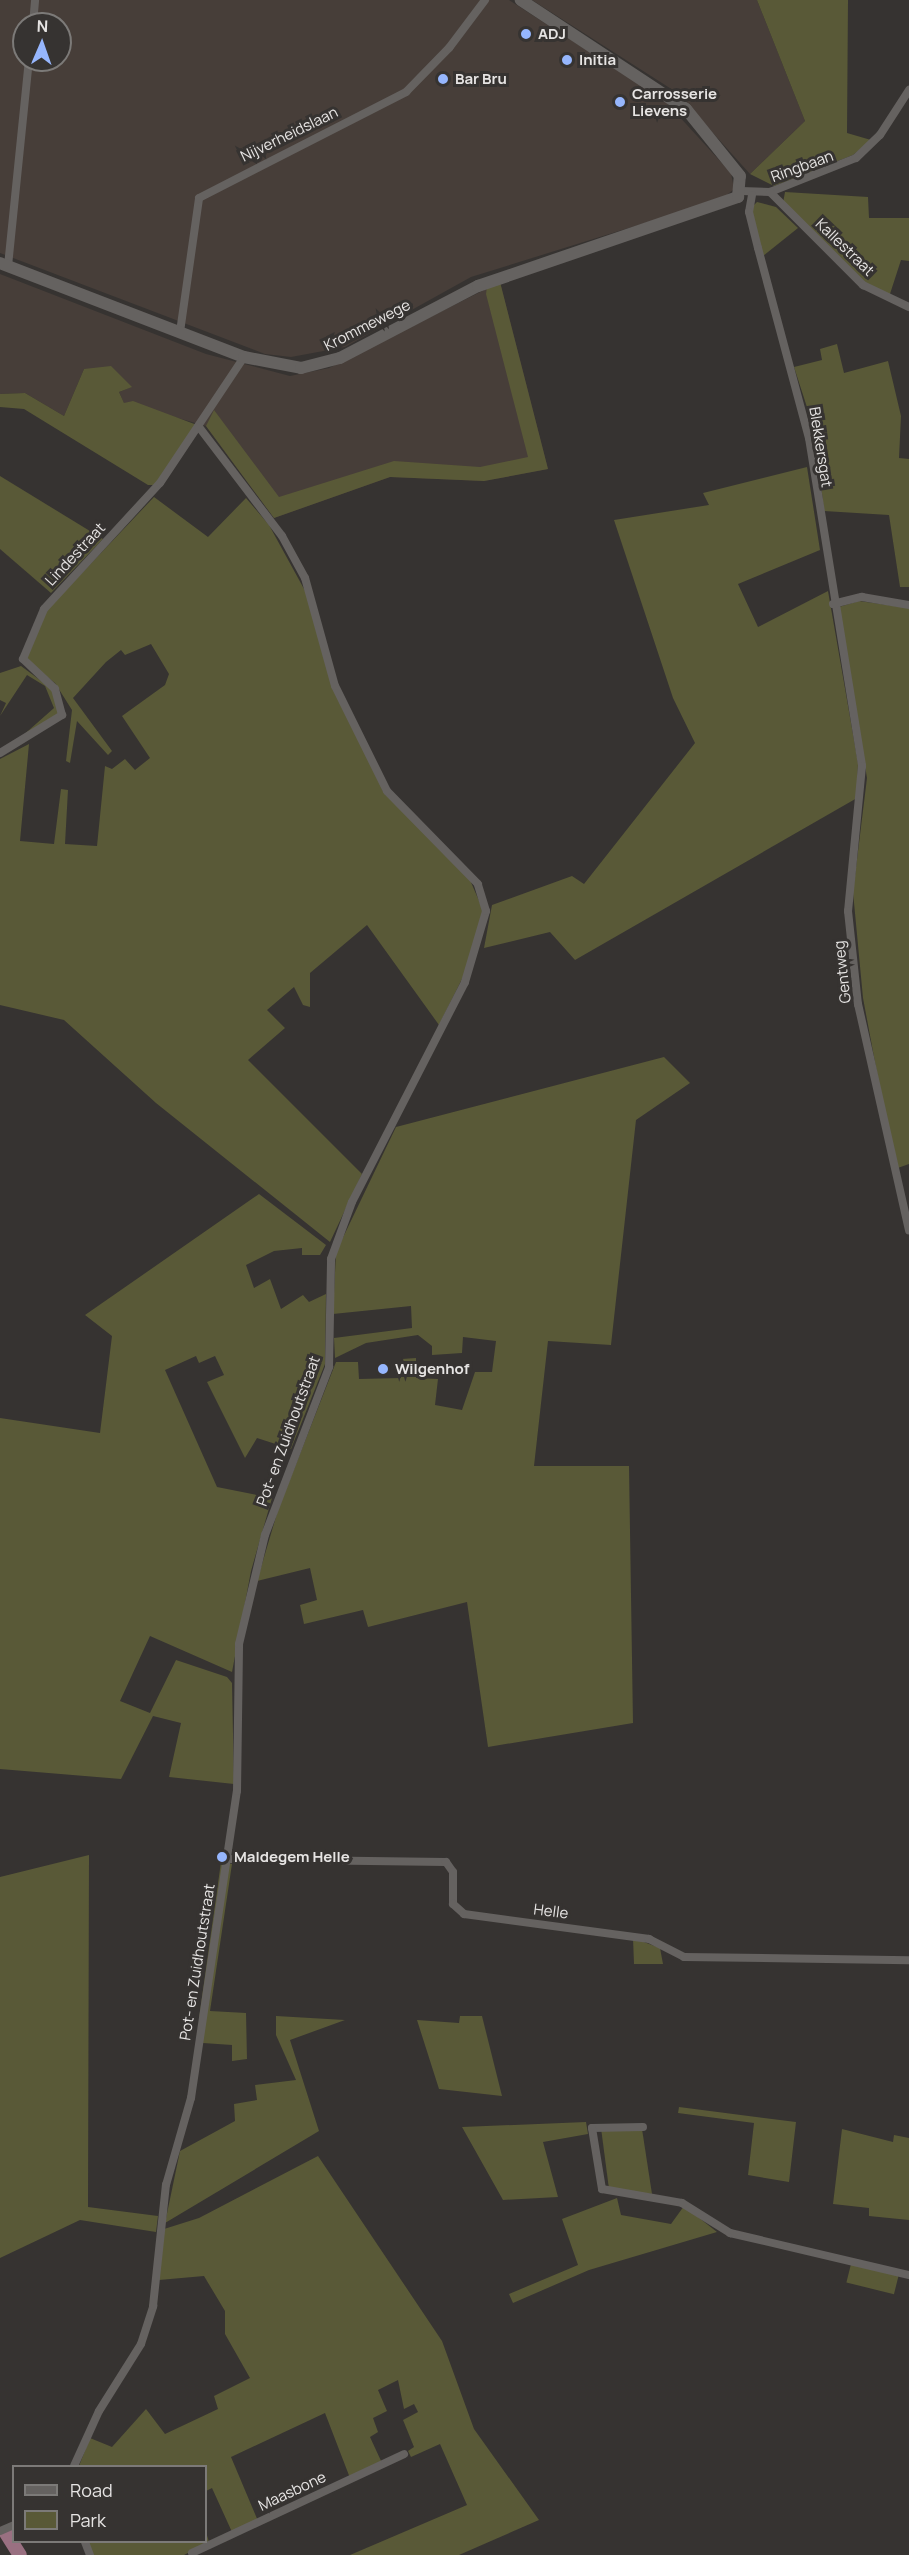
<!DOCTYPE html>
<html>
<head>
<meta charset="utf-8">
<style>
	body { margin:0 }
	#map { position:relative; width:909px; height:2555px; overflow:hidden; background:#363331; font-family:Manrope,sans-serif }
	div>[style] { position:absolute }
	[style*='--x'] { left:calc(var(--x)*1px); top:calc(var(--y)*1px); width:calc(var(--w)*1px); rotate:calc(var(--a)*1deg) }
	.built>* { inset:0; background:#473e39 }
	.green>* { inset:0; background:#595937; transform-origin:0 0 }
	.river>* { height:14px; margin:-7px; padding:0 7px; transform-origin:7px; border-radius:7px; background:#997081 }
	.street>* { height:8px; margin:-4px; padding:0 4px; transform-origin:4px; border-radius:4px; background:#656260 }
	.secondary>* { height:12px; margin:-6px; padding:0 6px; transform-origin:6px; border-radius:6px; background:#656260 }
	.dots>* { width:16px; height:16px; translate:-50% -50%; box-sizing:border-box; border:3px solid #363331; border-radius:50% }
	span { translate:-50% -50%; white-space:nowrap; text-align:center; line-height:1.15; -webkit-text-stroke:6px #363331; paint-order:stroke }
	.poi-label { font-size:15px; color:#e6e4e3; font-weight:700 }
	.left { translate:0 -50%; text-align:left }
	.street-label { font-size:15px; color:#e6e4e3 }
	.legend { position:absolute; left:12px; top:2465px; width:195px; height:78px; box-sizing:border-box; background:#363331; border:2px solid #7c7a78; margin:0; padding:8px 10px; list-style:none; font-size:18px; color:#e6e4e3 }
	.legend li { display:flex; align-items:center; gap:12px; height:30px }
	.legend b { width:30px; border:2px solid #7c7a78 }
	.north { position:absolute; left:12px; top:12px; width:60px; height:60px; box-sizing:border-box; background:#363331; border:2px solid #7c7a78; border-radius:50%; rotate:2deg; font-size:16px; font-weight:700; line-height:24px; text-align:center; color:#e6e4e3 }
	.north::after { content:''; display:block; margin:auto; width:21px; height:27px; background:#96b6fd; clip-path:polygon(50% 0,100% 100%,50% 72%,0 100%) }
</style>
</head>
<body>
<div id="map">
	<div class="built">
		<div style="clip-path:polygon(evenodd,0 0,509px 0,665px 101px,731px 173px,734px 189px,722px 199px,471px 277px,345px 347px,291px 357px,265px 354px,0 253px,0 0,24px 24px,60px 24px,60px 60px,24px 60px,24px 24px)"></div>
		<div style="clip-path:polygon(532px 0,757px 0,805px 121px,750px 174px,676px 92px)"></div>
		<div style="clip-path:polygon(0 274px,206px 354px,290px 376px,329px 368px,500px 282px,548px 469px,484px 481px,390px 477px,274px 518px,206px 426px,124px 403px,119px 392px,131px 387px,84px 369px,64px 416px,25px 393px,0 394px)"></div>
	</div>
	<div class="green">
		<div style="clip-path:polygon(757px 0,848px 0,847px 133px,871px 140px,853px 155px,774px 186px,750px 174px,805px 121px)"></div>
		<div style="clip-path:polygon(785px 192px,868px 197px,869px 218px,909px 218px,909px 261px,901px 260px,889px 297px,865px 283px,783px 203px)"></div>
		<div style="clip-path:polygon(757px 202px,776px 207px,798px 228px,763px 256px,750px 209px)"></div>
		<div style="clip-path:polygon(500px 282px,548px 469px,484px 481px,390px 477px,274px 518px,206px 426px,214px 410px,279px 497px,394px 461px,480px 467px,528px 457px,486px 294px,487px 287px)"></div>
		<div style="clip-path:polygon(837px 344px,844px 373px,888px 361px,901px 416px,899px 458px,909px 459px,909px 587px,900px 587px,889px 515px,824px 511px,815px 432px,794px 367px,822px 360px,820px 349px)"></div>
		<div style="clip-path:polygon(111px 366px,132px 387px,119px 392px,124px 403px,133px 401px,197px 425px,156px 485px,148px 485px,24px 409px,0 407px,0 394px,25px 393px,64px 416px,84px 369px)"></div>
		<div style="clip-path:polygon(807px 467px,820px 550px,738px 584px,758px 627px,828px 591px,858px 763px,857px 798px,575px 960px,550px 932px,484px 948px,492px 905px,572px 876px,584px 884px,695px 743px,673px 698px,614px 520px,709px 505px,703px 493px)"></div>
		<div style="clip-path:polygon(0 476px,103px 539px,51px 593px,0 549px)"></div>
		<div style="clip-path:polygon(154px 497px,208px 537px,246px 498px,269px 525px,309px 598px,319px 640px,383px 791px,470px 880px,483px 910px,469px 965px,439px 1025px,367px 925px,310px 973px,310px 1007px,303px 1005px,294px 987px,267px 1010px,285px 1028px,248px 1060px,362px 1174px,330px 1242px,156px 1103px,64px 1020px,0 1005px,0 759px,29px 744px,20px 841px,54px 844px,61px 789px,68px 790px,65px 844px,97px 846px,105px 766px,112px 769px,125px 759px,135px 770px,150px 758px,122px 716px,165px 685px,169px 674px,151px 644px,125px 655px,121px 650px,106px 662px,73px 698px,112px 751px,108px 755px,77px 721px,70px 763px,66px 761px,72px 710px,55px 683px,26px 660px,47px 610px)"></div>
		<div style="clip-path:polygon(859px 601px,909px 608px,909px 1164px,895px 1169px,863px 998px,853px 892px,867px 778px,839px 607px)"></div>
		<div style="clip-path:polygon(21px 666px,52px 689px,59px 713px,20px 738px,54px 708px,45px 686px,27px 675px,0 716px,6px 703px,0 700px,0 673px)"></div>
		<div style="clip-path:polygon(664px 1057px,690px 1083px,636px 1120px,611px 1345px,548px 1341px,534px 1466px,629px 1466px,633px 1723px,488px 1747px,467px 1602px,368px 1627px,363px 1610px,304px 1624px,300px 1605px,317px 1600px,310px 1568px,257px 1581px,278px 1510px,336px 1362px,358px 1362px,359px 1379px,401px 1378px,402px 1359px,416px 1358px,416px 1378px,438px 1379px,435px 1405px,462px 1410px,475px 1372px,492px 1372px,496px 1341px,463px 1337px,462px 1353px,432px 1355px,432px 1346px,418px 1335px,366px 1343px,335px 1358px,334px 1338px,412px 1328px,411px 1306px,333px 1314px,336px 1252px,396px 1127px)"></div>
		<div style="clip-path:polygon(259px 1194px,326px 1245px,320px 1255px,302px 1255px,302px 1248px,274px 1251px,246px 1265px,254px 1288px,270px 1279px,281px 1309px,303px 1295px,309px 1302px,326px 1294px,325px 1364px,291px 1449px,257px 1438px,245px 1458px,207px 1382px,224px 1375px,215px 1356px,199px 1363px,196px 1356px,165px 1370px,217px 1487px,272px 1498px,251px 1571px,232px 1672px,150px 1636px,120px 1701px,150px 1713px,176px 1660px,227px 1677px,232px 1683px,234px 1784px,169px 1777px,181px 1723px,153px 1716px,121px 1779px,0 1769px,0 1418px,100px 1433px,112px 1336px,85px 1315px)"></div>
		<div style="clip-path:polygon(89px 1855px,88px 2207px,158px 2216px,156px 2232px,80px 2220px,0 2258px,0 1877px)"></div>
		<div style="clip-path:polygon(221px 1862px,232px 1864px,210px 2011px,246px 2013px,247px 2059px,232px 2061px,232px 2045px,203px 2043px,199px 2018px)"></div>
		<div style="clip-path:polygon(633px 1938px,660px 1948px,663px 1964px,634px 1964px)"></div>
		<div style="clip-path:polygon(276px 2016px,345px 2020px,290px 2040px,319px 2131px,165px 2223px,180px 2151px,235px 2121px,234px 2104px,257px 2100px,255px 2085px,296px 2080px,276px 2035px)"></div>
		<div style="clip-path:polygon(460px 2016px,482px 2016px,502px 2096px,439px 2089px,417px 2020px,459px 2023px)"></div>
		<div style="clip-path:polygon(679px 2107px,796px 2122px,789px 2182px,748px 2175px,754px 2123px,678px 2113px)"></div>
		<div style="clip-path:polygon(586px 2122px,588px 2134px,543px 2142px,558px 2197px,503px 2200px,462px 2127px)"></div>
		<div style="clip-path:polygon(601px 2128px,642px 2129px,652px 2194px,609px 2189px)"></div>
		<div style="clip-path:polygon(842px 2129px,893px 2142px,894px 2135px,909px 2138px,909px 2220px,869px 2216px,869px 2208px,833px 2204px)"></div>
		<div style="clip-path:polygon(318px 2156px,442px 2341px,474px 2429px,539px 2520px,459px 2555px,350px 2555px,467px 2505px,440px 2444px,411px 2457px,408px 2451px,414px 2447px,403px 2420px,418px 2412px,414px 2404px,404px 2409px,398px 2380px,378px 2390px,387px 2411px,373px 2418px,378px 2432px,370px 2437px,382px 2463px,350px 2478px,325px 2413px,231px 2457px,258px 2521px,232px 2532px,212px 2488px,206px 2491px,206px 2466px,79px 2466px,90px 2438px,112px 2447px,146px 2409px,165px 2434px,218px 2409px,214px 2396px,250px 2378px,225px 2334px,225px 2311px,204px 2276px,159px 2280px,164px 2229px,199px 2218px)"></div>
		<div style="clip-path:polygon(617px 2198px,621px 2215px,671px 2224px,684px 2206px,717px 2232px,589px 2270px,513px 2303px,509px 2294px,578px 2265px,562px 2219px)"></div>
		<div style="left:851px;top:2264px;width:49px;height:19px;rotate:14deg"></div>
		<div style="clip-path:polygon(206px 2532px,209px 2542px,184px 2555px,92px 2555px,87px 2542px,206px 2542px)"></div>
	</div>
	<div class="river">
		<div style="--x:6;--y:2533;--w:26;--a:58"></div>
	</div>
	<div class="street">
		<div style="--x:33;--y:24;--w:24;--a:-85"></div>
		<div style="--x:741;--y:191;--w:29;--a:2"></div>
		<div style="--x:770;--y:192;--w:92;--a:-21.6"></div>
		<div style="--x:856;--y:158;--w:33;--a:-44"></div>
		<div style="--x:880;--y:135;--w:54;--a:-57.2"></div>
		<div style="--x:770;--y:192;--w:132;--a:45"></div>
		<div style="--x:863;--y:285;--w:51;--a:25.6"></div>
		<div style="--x:752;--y:195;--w:17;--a:100"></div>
		<div style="--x:749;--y:212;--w:37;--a:76"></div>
		<div style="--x:758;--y:248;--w:197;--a:75"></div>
		<div style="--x:809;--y:438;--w:332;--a:80.8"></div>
		<div style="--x:862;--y:766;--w:146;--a:95.5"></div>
		<div style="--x:848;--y:911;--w:94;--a:83.9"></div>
		<div style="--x:858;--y:1004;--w:232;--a:77.3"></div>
		<div style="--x:8;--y:266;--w:207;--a:-84.2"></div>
		<div style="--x:180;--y:332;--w:135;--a:-81.9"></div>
		<div style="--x:199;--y:198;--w:233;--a:-27.1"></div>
		<div style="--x:406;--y:92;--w:62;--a:-45.7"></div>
		<div style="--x:449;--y:48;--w:60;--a:-53.1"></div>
		<div style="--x:833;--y:604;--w:30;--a:-14"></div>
		<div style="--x:862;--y:597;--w:48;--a:9.7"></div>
		<div style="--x:0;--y:753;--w:73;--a:-31.5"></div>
		<div style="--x:62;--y:715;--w:27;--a:-105"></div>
		<div style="--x:55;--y:689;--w:44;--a:-136.8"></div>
		<div style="--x:23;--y:659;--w:54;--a:-67.2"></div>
		<div style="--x:44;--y:609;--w:171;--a:-47.4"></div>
		<div style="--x:160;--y:483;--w:151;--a:-56.3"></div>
		<div style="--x:226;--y:1859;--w:220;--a:0.8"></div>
		<div style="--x:446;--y:1862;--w:12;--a:55"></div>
		<div style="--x:453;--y:1872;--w:32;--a:90"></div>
		<div style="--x:453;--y:1904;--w:15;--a:42"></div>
		<div style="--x:464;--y:1914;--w:187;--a:7.7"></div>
		<div style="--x:649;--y:1939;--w:39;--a:27"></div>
		<div style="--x:684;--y:1957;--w:225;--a:0.8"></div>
		<div style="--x:643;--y:2127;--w:51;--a:178.9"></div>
		<div style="--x:592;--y:2128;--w:62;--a:80.7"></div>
		<div style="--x:602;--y:2189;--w:81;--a:9.9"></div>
		<div style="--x:682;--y:2203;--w:57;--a:32"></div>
		<div style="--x:730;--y:2233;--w:184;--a:13.2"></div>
		<div style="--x:74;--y:2466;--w:60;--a:-65.6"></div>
		<div style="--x:99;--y:2411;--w:79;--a:-57.9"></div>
		<div style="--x:141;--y:2344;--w:40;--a:-72"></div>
		<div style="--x:153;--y:2306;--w:122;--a:-83.9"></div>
		<div style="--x:166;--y:2185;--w:91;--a:-74"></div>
		<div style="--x:191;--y:2098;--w:310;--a:-81.5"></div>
		<div style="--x:237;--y:1791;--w:147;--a:-89.2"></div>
		<div style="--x:239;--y:1644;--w:112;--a:-76.6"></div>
		<div style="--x:265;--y:1535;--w:180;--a:-69.1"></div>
		<div style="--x:329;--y:1367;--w:108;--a:-88.9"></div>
		<div style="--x:331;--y:1259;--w:61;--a:-69.8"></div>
		<div style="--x:352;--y:1202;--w:247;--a:-62.8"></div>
		<div style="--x:465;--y:982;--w:74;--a:-73.5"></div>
		<div style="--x:486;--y:911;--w:28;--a:-107"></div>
		<div style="--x:478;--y:884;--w:130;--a:-134.4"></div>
		<div style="--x:387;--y:791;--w:117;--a:-116.3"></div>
		<div style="--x:335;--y:686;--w:112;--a:-105.5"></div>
		<div style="--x:305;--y:578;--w:48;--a:-118.7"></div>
		<div style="--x:282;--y:536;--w:137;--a:-127.3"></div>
		<div style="--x:0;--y:2531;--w:15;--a:-23"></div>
		<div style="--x:85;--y:2542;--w:14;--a:69"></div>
		<div style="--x:192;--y:2553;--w:234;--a:-25"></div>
	</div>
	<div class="secondary">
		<div style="--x:0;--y:263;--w:261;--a:21.1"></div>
		<div style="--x:244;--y:357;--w:58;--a:10.9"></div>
		<div style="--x:301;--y:368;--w:40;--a:-14.4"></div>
		<div style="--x:340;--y:358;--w:156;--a:-27.6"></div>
		<div style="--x:478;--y:286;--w:275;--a:-18.9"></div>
		<div style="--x:738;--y:197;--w:21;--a:-85"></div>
		<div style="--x:740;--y:176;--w:86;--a:-128.9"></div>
		<div style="--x:686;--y:109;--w:198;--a:-146.6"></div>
	</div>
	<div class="dots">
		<div style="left:526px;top:34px;background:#96b6fd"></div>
		<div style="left:567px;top:60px;background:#96b6fd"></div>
		<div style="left:443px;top:79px;background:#96b6fd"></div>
		<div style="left:620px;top:102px;background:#96b6fd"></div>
		<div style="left:383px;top:1369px;background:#96b6fd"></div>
		<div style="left:222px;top:1857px;background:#96b6fd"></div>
	</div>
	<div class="poi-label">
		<span class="left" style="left:538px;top:34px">ADJ</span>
		<span class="left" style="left:579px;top:60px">Initia</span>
		<span class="left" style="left:455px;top:79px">Bar Bru</span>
		<span class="left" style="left:632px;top:102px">Carrosserie<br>Lievens</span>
		<span class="left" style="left:395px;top:1369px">Wilgenhof</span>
		<span class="left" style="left:234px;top:1857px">Maldegem Helle</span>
	</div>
	<div class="street-label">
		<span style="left:289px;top:134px;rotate:-26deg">Nijverheidslaan</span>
		<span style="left:802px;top:166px;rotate:-20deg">Ringbaan</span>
		<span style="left:845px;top:247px;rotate:44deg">Kallestraat</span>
		<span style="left:367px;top:325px;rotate:-27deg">Krommewege</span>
		<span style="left:821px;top:447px;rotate:81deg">Blekkersgat</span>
		<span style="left:75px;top:554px;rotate:-47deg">Lindestraat</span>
		<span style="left:842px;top:972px;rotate:-96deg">Gentweg</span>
		<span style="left:288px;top:1431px;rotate:-70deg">Pot- en Zuidhoutstraat</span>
		<span style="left:551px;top:1911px;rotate:7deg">Helle</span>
		<span style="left:197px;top:1962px;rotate:-81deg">Pot- en Zuidhoutstraat</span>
		<span style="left:292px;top:2491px;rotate:-25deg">Maasbone</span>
	</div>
	<ul class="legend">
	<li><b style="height:8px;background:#656260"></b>Road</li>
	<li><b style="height:16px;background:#595937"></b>Park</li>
	</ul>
	<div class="north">N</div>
</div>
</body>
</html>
